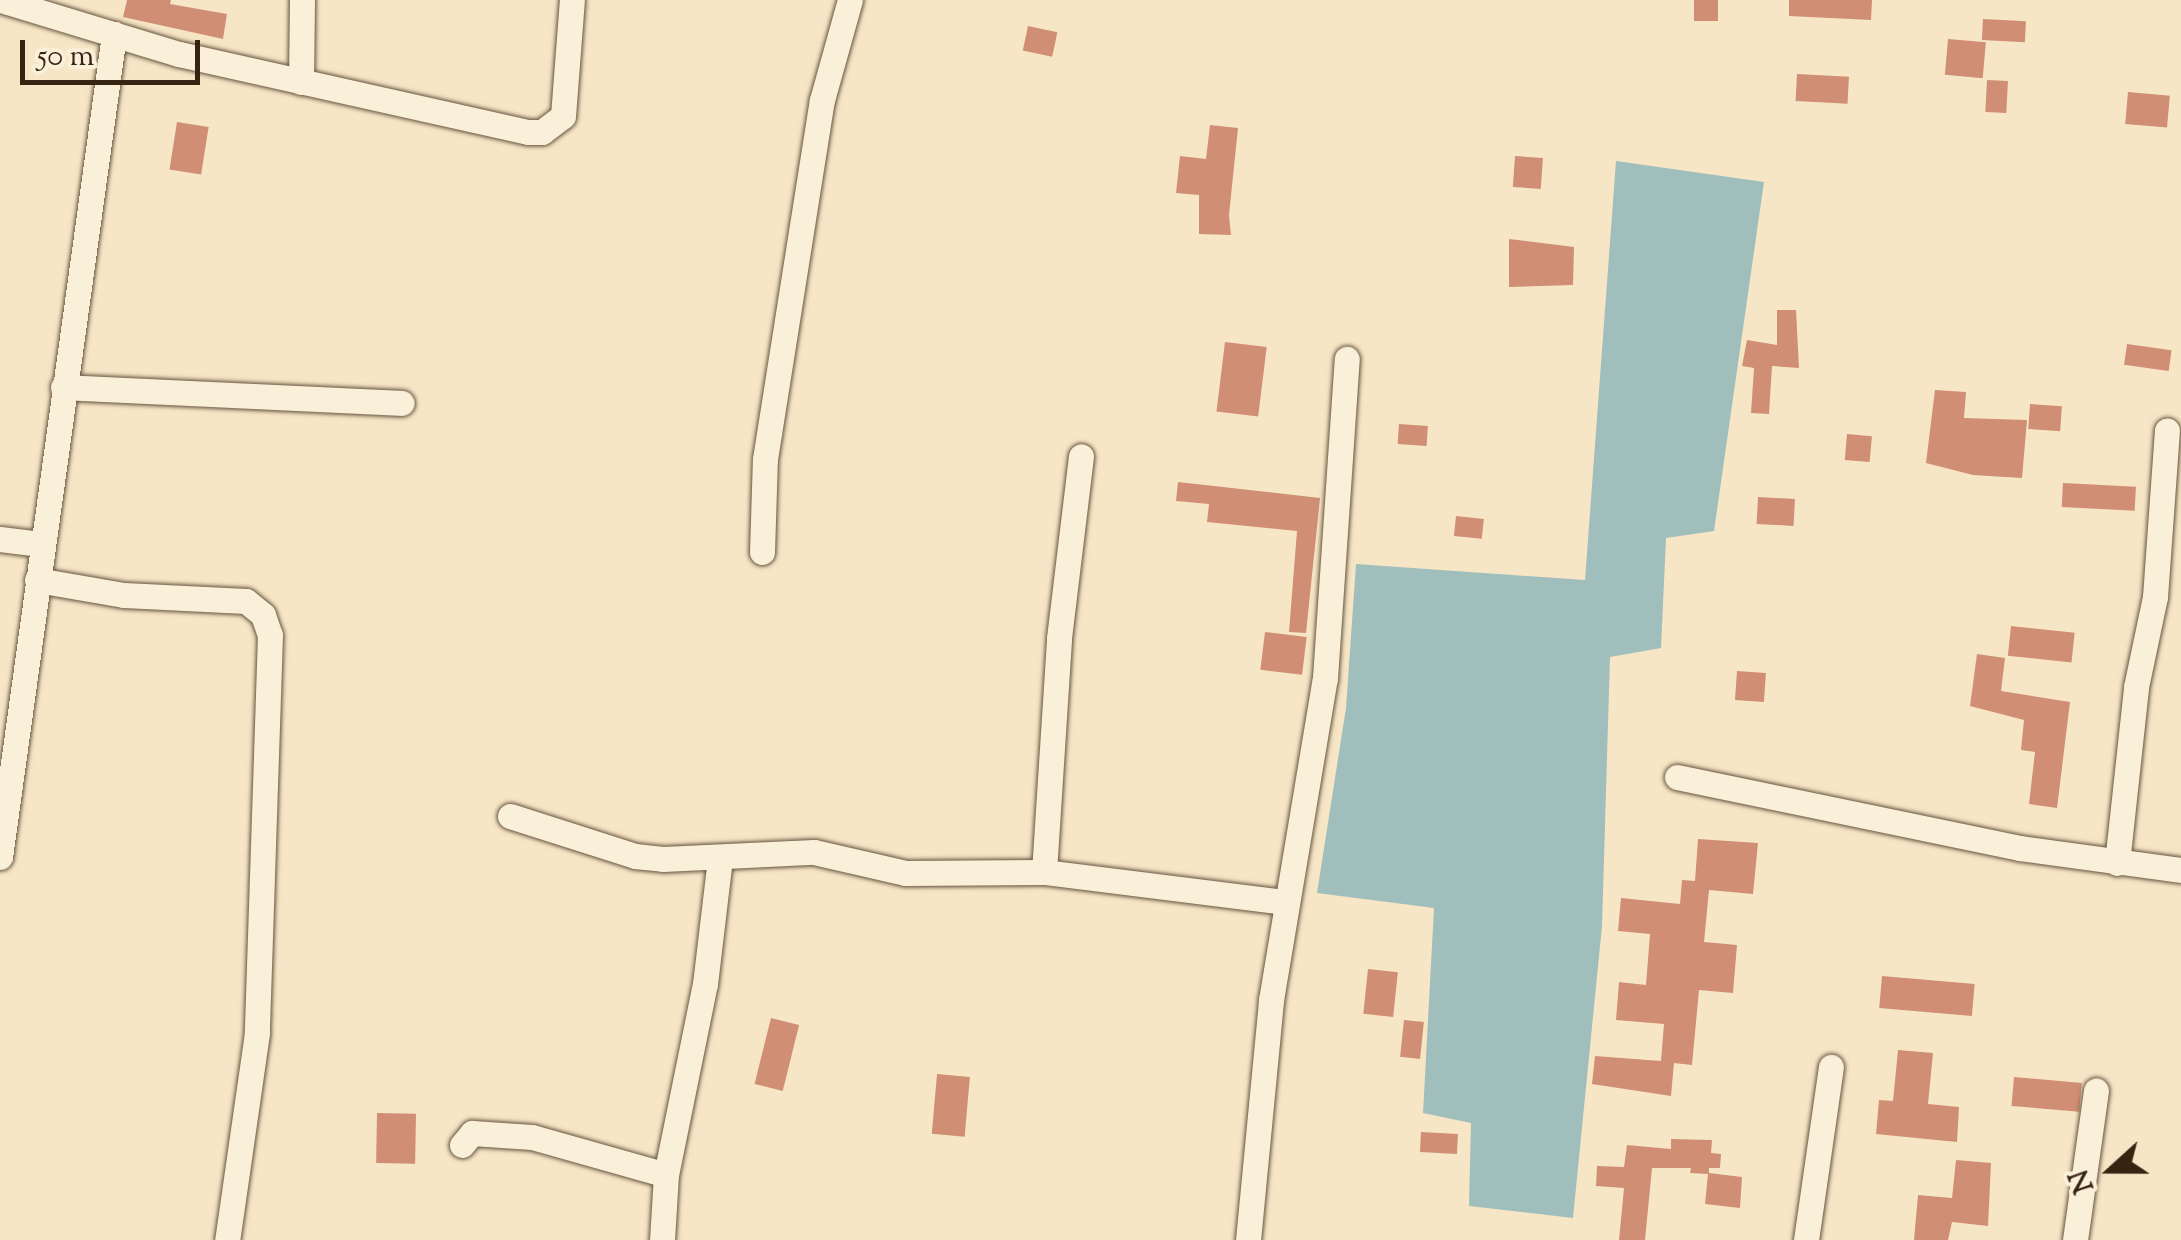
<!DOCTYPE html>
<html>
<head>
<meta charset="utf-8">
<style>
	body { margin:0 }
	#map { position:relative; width:2181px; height:1240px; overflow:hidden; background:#f7e6c5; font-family:"Sorts Mill Goudy",serif }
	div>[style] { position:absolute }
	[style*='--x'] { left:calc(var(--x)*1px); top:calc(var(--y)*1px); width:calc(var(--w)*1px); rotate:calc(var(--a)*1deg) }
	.water>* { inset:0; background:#9fbebc }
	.building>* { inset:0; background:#d08e74; transform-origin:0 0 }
	.roads { filter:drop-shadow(0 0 2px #665440) drop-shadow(0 0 2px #665440) }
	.minor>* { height:25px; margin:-12.5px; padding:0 12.5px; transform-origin:12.5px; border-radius:12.5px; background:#faefd9 }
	span { translate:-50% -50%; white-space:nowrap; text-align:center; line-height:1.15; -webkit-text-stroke:9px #faefd9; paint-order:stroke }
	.north { position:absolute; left:2061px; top:1120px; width:100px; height:100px; -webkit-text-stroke:8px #faefd9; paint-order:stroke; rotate:249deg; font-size:28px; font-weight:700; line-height:40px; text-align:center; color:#362413 }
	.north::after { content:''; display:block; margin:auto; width:35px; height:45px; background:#362413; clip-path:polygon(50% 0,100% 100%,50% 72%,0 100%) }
	.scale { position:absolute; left:20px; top:40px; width:180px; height:45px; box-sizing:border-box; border:5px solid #362413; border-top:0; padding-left:12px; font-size:30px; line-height:35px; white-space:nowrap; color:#362413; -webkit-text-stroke:8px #faefd9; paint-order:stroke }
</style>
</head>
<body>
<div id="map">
	<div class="water">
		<div style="clip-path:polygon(1616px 161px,1764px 182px,1714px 531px,1666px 538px,1661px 648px,1610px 657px,1602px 926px,1573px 1218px,1469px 1206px,1471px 1123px,1423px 1113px,1434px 908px,1317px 893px,1346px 708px,1356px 564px,1585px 580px)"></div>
	</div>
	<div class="building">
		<div style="clip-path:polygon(127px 0,171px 0,170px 4px,227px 14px,223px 39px,123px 17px)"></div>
		<div style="left:1694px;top:0;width:24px;height:21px"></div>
		<div style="clip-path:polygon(1789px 0,1872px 0,1871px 20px,1789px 16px)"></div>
		<div style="left:1983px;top:19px;width:43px;height:21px;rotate:3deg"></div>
		<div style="left:1028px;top:26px;width:30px;height:25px;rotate:12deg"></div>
		<div style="left:1948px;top:39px;width:38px;height:36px;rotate:5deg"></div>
		<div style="left:1797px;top:74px;width:52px;height:27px;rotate:3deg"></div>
		<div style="left:1987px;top:80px;width:21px;height:32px;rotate:3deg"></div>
		<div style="left:2128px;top:92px;width:42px;height:32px;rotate:5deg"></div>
		<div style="left:177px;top:122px;width:32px;height:48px;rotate:9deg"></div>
		<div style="clip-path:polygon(1210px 125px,1238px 128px,1229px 215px,1231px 235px,1199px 234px,1199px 195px,1176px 193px,1180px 156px,1206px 159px)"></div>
		<div style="left:1515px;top:156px;width:28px;height:31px;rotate:4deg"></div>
		<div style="clip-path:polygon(1509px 239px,1574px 247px,1573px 285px,1509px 287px)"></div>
		<div style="clip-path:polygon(1777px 310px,1796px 310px,1799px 368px,1772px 366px,1769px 414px,1751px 413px,1754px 368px,1742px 366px,1747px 340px,1777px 345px)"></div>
		<div style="left:1225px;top:342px;width:42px;height:70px;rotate:7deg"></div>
		<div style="left:2127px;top:344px;width:45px;height:21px;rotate:8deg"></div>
		<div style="clip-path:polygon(1935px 390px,1966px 392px,1964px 418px,2027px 420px,2022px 478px,1973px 475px,1926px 463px)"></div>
		<div style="left:2030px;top:404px;width:32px;height:25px;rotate:4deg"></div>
		<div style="left:1399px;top:424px;width:29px;height:20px;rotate:4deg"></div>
		<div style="left:1847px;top:434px;width:25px;height:26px;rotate:5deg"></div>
		<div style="clip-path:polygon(1178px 482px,1320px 498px,1306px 633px,1289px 632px,1297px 531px,1207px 522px,1209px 504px,1176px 501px)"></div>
		<div style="left:2063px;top:483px;width:73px;height:24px;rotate:3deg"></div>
		<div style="left:1758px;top:497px;width:37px;height:27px;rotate:3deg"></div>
		<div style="left:1456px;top:516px;width:28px;height:20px;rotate:6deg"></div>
		<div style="left:2011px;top:626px;width:64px;height:30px;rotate:6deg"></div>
		<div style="left:1265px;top:632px;width:42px;height:38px;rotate:7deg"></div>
		<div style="clip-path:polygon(1977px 654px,2005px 658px,2001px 691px,2070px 702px,2057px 808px,2029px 804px,2035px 752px,2021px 750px,2024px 720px,1970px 706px)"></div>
		<div style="left:1737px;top:671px;width:29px;height:29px;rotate:4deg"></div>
		<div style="clip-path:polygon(1698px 839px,1758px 843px,1753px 894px,1709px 890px,1704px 942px,1737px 945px,1733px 993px,1699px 990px,1692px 1065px,1674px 1063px,1671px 1096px,1592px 1084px,1595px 1056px,1661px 1061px,1664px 1024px,1616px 1020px,1619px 982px,1646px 985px,1650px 934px,1618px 931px,1621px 898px,1680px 904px,1682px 880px,1695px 881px)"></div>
		<div style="left:1368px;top:969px;width:30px;height:45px;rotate:6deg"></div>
		<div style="left:1882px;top:976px;width:93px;height:32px;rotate:5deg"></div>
		<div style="left:771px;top:1018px;width:29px;height:68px;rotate:14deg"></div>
		<div style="left:1404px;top:1020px;width:20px;height:37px;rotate:6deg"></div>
		<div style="clip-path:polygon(1898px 1050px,1933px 1053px,1928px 1104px,1959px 1107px,1957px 1142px,1876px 1134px,1879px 1100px,1893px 1101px)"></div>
		<div style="left:937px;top:1074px;width:33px;height:60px;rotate:5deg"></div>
		<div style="left:2014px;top:1077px;width:68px;height:29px;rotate:5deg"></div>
		<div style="left:377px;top:1113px;width:39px;height:50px;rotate:1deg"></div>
		<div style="left:1421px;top:1132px;width:37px;height:20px;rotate:3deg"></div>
		<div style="clip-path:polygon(1671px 1139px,1712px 1140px,1711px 1153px,1721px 1154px,1720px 1168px,1709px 1168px,1709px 1173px,1742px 1177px,1740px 1208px,1705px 1204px,1708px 1174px,1690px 1173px,1691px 1168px,1652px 1168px,1645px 1240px,1619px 1240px,1624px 1188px,1596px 1186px,1597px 1166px,1624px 1167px,1627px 1145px,1671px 1149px)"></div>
		<div style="clip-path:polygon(1956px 1160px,1991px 1163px,1988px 1226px,1952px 1222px,1948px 1240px,1914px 1240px,1918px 1195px,1952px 1198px)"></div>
	</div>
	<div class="roads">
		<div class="minor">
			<div style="--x:1;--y:0;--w:186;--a:16.9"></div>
			<div style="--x:179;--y:54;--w:358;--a:12.6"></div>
			<div style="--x:528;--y:132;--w:14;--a:0"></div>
			<div style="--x:542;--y:132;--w:26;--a:-37"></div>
			<div style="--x:563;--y:116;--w:116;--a:-85.6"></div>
			<div style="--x:301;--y:82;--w:82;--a:-89.3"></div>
			<div style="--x:63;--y:387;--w:339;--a:2.7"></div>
			<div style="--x:0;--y:539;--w:41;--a:7"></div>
			<div style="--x:762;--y:552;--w:93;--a:-88.2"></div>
			<div style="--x:765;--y:459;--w:363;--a:-81"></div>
			<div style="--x:822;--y:100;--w:104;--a:-74.4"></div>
			<div style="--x:37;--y:580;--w:88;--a:9.8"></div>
			<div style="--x:124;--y:595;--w:122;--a:2.8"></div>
			<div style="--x:246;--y:601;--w:22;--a:39"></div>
			<div style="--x:263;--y:615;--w:21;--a:71"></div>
			<div style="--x:270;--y:635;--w:398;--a:91.9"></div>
			<div style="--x:257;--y:1033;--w:209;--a:98.2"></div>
			<div style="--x:1677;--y:777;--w:350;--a:11.7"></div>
			<div style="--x:2020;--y:848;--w:162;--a:7.8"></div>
			<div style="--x:510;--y:816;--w:131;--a:17.7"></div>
			<div style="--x:635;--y:856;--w:28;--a:6"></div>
			<div style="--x:663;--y:859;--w:151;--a:-2.7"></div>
			<div style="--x:814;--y:852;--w:94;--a:12.9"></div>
			<div style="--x:906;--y:873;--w:138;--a:-0.4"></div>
			<div style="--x:1044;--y:872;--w:243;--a:7.1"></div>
			<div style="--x:0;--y:857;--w:831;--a:-82.11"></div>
			<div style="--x:2117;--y:863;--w:177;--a:-83.8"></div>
			<div style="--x:2136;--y:687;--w:92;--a:-78.1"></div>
			<div style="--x:2155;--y:597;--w:167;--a:-85.9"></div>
			<div style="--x:1044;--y:872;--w:234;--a:-86.3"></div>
			<div style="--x:1059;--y:638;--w:183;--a:-83.1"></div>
			<div style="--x:462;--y:1145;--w:16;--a:-50"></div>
			<div style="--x:472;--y:1133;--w:60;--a:3.8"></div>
			<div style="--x:532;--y:1137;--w:139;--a:15.8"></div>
			<div style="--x:662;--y:1240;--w:65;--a:-86.5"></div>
			<div style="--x:666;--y:1175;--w:195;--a:-78.5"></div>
			<div style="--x:705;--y:984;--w:127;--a:-83.2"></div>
			<div style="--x:1248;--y:1240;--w:241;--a:-84.5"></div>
			<div style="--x:1271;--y:1000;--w:326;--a:-80.5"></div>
			<div style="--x:1325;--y:678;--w:320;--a:-86.1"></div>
			<div style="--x:1806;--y:1240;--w:175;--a:-81.8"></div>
			<div style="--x:2075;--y:1240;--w:151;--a:-82"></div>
		</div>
	</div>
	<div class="north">N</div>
	<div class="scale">50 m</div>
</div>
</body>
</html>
